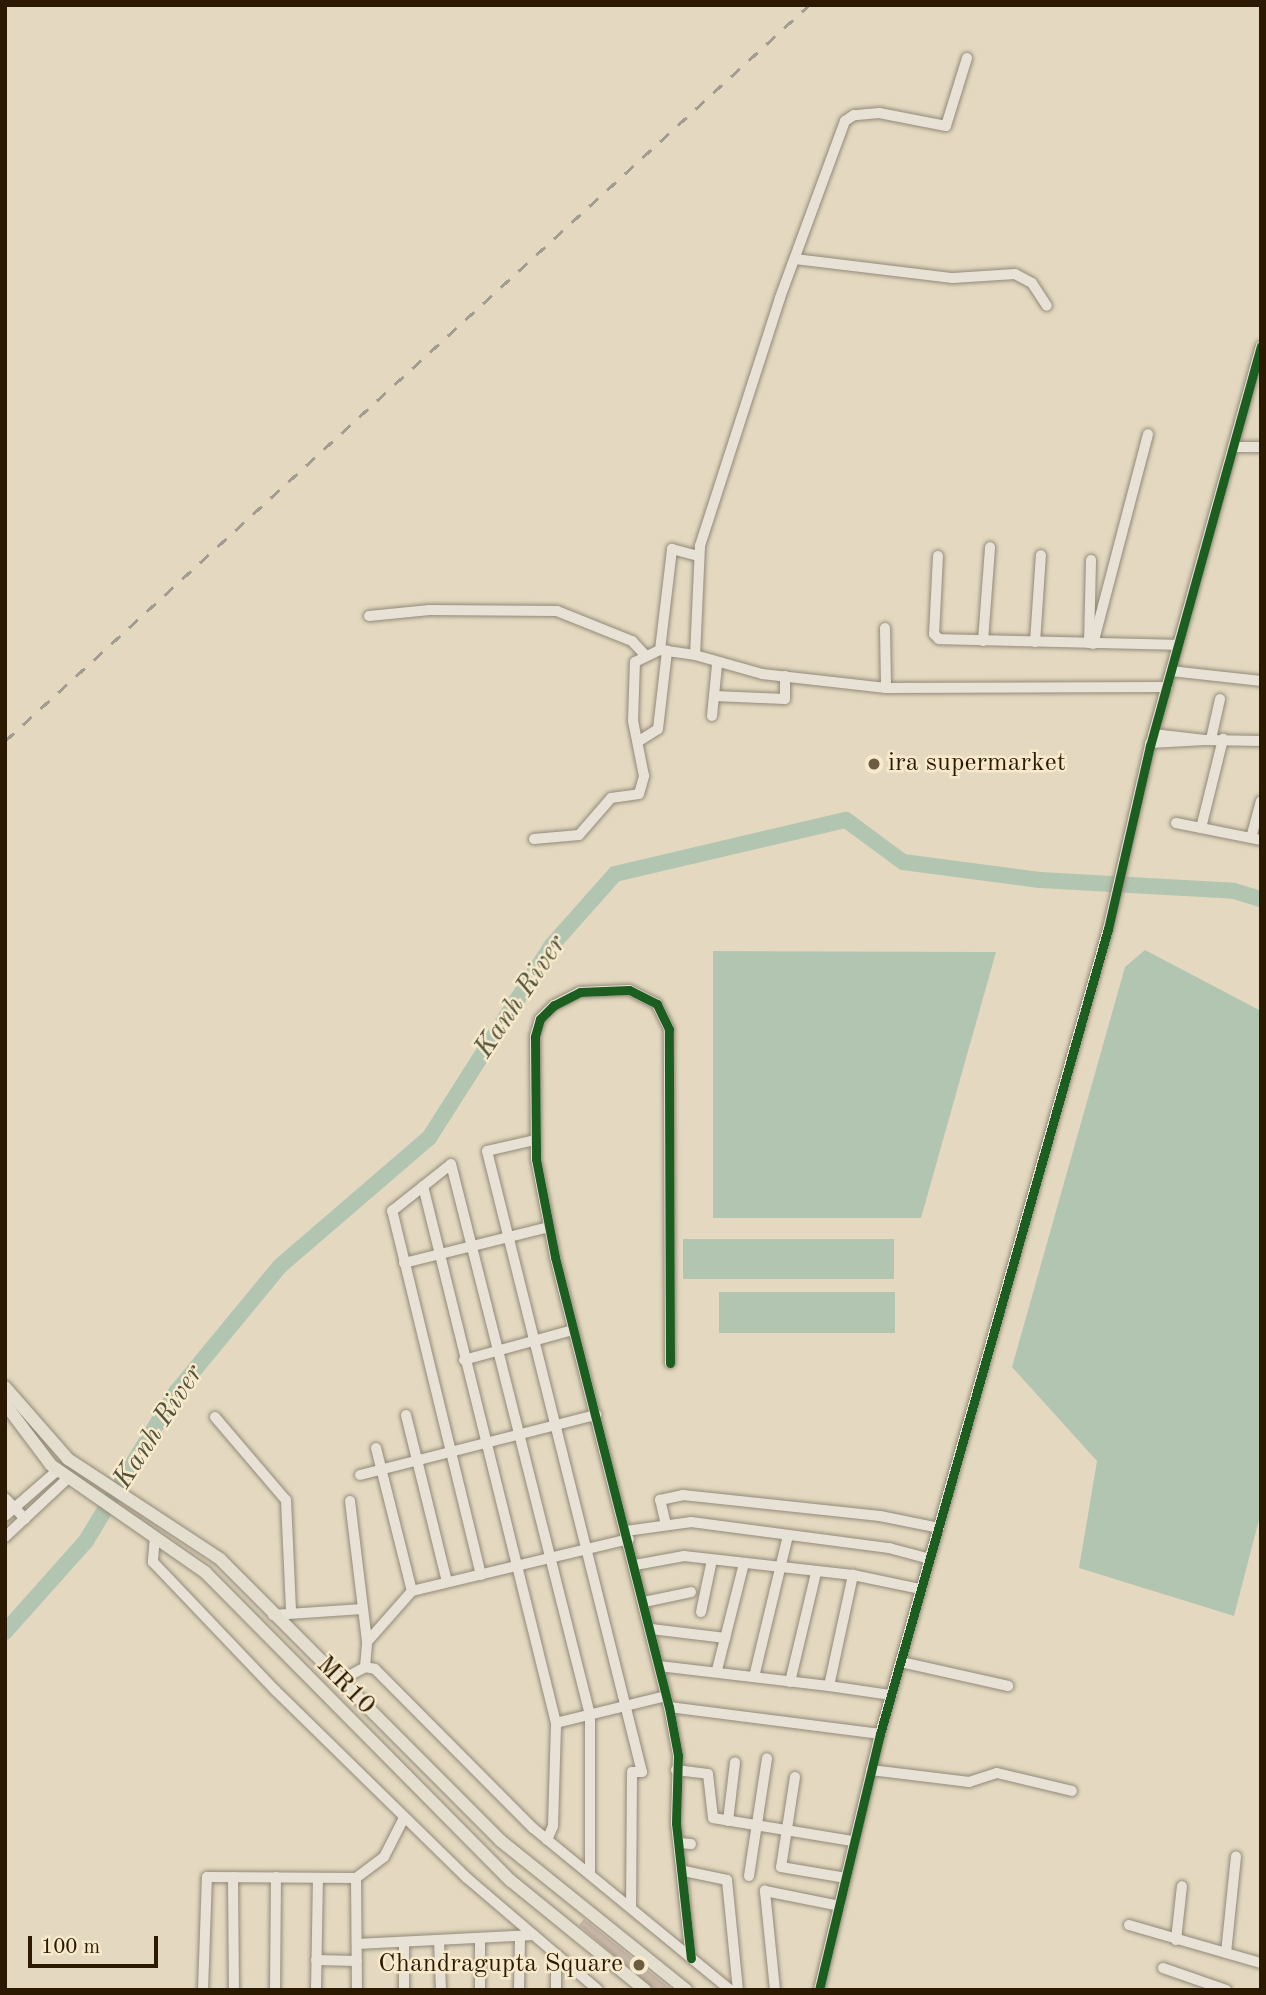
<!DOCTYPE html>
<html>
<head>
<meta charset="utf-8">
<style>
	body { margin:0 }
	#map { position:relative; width:1266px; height:1995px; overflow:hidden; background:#e4d9c0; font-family:"Old Standard TT",serif }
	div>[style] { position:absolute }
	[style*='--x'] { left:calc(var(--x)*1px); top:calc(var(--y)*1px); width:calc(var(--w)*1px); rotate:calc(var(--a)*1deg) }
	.water>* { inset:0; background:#b2c5b0; transform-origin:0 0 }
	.river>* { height:16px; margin:-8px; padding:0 8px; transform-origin:8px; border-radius:8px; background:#b2c5b0 }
	.building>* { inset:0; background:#c8b6a6 }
	.roads { filter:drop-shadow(0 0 2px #928978) drop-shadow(0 0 2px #928978) }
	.minor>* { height:10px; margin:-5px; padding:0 5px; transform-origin:5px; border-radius:5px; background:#e8e2d6 }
	.major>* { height:12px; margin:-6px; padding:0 6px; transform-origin:6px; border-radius:6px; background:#e4decf }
	.rail>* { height:2.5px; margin-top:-1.25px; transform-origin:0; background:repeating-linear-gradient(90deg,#a39d91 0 12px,transparent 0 24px) }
	.cycleway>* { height:9px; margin:-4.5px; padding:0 4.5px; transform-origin:4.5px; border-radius:4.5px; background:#1b5e20 }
	.dots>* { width:19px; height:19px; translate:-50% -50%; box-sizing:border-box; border:4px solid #f7eacc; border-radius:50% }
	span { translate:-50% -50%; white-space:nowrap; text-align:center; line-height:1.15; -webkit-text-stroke:5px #f7eacc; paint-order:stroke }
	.poi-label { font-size:26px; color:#2c1902 }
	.left { translate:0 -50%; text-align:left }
	.right { translate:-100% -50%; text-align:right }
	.street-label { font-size:26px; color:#2c1902 }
	.water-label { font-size:28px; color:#53523c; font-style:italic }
	.frame { position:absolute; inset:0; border:7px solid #2c1902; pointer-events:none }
	.scale { position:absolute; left:28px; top:1936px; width:130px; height:32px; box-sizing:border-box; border:4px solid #2c1902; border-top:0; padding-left:9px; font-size:21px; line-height:24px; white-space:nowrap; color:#2c1902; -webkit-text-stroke:5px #f7eacc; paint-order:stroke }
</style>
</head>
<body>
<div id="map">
	<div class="water">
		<div style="clip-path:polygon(1145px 950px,1261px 1011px,1261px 1512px,1234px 1616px,1079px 1568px,1097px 1461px,1012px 1367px,1125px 967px)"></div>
		<div style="clip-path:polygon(713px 951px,996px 952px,921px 1218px,713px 1218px)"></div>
		<div style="left:894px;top:1239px;width:40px;height:211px;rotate:90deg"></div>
		<div style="left:895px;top:1292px;width:41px;height:176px;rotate:90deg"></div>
	</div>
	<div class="river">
		<div style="--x:5;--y:1632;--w:122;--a:-48.3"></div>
		<div style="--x:86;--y:1541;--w:175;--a:-58.8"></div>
		<div style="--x:177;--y:1391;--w:162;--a:-50.5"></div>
		<div style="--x:280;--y:1266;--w:196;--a:-40.7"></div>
		<div style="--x:429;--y:1138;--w:229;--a:-57.5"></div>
		<div style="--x:552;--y:945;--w:95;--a:-48.4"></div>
		<div style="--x:615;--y:874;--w:237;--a:-13.2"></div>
		<div style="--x:846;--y:820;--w:71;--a:36.4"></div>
		<div style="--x:903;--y:862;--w:138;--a:7.5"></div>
		<div style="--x:1040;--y:880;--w:194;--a:3.2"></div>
		<div style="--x:1234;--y:891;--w:28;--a:17"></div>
	</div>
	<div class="building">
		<div style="clip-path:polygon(584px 1919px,672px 1990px,654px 1990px,579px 1925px)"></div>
	</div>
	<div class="roads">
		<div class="minor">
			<div style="--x:967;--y:58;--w:71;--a:107.2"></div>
			<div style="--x:946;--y:126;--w:68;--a:-169"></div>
			<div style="--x:879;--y:113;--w:25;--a:175"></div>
			<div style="--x:854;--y:115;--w:11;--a:146"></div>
			<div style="--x:845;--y:121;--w:189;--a:110.2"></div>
			<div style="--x:780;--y:298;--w:261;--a:107.9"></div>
			<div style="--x:700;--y:546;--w:109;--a:92.6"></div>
			<div style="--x:695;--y:655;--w:70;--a:15.8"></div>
			<div style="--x:762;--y:674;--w:125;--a:6.4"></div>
			<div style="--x:886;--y:688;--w:281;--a:-0.2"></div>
			<div style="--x:795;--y:259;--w:159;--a:6.9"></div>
			<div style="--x:953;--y:278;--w:62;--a:-3.7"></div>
			<div style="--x:1015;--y:274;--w:19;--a:28"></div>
			<div style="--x:1032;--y:283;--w:27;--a:57"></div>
			<div style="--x:1233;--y:447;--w:28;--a:0"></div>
			<div style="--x:938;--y:556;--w:78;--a:92.9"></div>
			<div style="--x:934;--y:634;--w:7;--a:45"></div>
			<div style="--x:939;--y:639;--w:239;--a:1.4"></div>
			<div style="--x:369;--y:616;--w:61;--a:-5.6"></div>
			<div style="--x:430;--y:610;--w:127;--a:0.5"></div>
			<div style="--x:557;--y:611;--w:81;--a:21.8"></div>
			<div style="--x:632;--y:641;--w:18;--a:47"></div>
			<div style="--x:885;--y:628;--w:60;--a:89"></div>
			<div style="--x:983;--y:641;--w:94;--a:-85.7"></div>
			<div style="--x:1035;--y:642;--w:87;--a:-86.1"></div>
			<div style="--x:1089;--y:643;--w:83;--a:-88.6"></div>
			<div style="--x:1093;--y:644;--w:217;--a:-75.3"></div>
			<div style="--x:660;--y:650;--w:102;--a:-83.2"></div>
			<div style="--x:672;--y:549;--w:28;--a:15"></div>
			<div style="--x:1171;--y:671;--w:91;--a:6.3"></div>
			<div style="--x:714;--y:696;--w:71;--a:2.4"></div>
			<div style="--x:785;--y:699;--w:23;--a:-90"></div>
			<div style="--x:712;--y:716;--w:51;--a:-84.4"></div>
			<div style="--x:1211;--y:739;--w:41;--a:-77.3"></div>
			<div style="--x:1205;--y:740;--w:56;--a:1"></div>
			<div style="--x:639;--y:741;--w:22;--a:-32"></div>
			<div style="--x:658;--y:729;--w:79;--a:-83.4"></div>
			<div style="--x:1150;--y:743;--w:55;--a:-3.1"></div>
			<div style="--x:1205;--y:740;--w:52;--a:-173.4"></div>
			<div style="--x:1176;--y:823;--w:87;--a:11.3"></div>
			<div style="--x:1201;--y:828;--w:92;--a:-76.1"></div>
			<div style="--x:1251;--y:838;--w:38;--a:-75"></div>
			<div style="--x:534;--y:839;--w:45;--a:-5.1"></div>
			<div style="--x:579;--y:835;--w:49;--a:-49.1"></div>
			<div style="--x:611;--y:798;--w:28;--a:-8"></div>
			<div style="--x:639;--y:794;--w:19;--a:-74"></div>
			<div style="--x:644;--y:776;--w:56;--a:-101.3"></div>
			<div style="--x:633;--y:721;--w:59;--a:-88.1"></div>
			<div style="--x:635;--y:662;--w:28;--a:-26"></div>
			<div style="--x:660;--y:650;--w:35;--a:8"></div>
			<div style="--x:535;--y:1140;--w:49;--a:167.1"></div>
			<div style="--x:487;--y:1151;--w:640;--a:75.99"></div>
			<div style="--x:642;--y:1772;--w:10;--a:180"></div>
			<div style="--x:632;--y:1772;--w:135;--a:90.4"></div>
			<div style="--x:423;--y:1186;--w:553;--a:76.09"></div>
			<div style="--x:556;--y:1723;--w:113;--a:-13.8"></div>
			<div style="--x:404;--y:1263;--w:149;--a:-13.9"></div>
			<div style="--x:464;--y:1360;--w:113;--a:-15.4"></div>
			<div style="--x:670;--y:1363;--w:334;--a:-90.2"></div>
			<div style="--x:669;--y:1029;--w:28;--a:-116"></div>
			<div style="--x:657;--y:1004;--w:31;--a:-153"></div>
			<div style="--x:629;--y:990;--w:49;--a:177.7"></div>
			<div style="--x:580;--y:992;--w:29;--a:153"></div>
			<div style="--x:554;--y:1005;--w:20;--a:135"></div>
			<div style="--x:540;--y:1019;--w:19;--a:106"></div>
			<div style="--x:535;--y:1037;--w:122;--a:89.5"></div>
			<div style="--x:536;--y:1159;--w:100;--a:79"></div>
			<div style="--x:555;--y:1257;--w:464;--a:75.8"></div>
			<div style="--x:669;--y:1707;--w:49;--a:79.4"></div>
			<div style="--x:678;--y:1755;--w:68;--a:91.7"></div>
			<div style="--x:676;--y:1823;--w:136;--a:83.7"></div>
			<div style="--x:406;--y:1415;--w:172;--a:76.2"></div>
			<div style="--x:215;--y:1417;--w:109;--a:49.5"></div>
			<div style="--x:286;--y:1500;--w:111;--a:87.4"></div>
			<div style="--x:376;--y:1448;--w:147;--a:75.9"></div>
			<div style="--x:360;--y:1475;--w:244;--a:-14.3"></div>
			<div style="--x:5;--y:1498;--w:29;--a:46"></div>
			<div style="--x:350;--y:1501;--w:142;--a:83.1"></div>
			<div style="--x:5;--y:1516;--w:70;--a:-41"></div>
			<div style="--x:666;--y:1525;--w:26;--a:-103"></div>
			<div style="--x:660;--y:1500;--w:24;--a:-12"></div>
			<div style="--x:683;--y:1495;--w:198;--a:6.1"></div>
			<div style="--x:880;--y:1516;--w:60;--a:11.5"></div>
			<div style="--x:626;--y:1531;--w:66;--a:-7.9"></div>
			<div style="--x:691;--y:1522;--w:200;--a:7.5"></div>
			<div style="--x:889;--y:1548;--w:42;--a:15"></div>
			<div style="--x:5;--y:1537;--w:86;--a:-43.1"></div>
			<div style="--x:155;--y:1537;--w:25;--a:95"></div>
			<div style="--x:153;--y:1562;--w:178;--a:46.4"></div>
			<div style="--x:276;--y:1691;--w:267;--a:44.4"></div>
			<div style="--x:467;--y:1878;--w:172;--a:40.5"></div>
			<div style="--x:635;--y:1565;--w:50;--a:-10.4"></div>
			<div style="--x:684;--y:1556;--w:170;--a:6.4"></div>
			<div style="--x:853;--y:1575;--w:68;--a:11.8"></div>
			<div style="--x:481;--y:1575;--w:375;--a:-103.7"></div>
			<div style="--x:392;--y:1211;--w:75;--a:-38.5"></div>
			<div style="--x:451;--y:1164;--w:568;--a:75.84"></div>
			<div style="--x:590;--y:1715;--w:157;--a:90"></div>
			<div style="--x:644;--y:1602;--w:48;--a:-12"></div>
			<div style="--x:701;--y:1612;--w:53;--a:-78.1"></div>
			<div style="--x:273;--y:1615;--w:90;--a:-3.8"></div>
			<div style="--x:651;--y:1629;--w:75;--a:6.9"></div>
			<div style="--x:901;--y:1662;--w:110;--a:12.6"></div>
			<div style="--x:659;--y:1666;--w:171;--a:6.7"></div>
			<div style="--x:829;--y:1686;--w:114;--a:-77.8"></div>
			<div style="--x:365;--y:1667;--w:25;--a:-85"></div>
			<div style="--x:367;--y:1642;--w:68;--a:-48.6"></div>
			<div style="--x:412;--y:1591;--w:223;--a:-13.5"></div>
			<div style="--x:717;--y:1670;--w:110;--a:-75.8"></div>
			<div style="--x:754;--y:1677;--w:146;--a:-76.5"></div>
			<div style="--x:341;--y:1680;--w:27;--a:-28"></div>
			<div style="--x:365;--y:1667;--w:10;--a:11"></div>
			<div style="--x:375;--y:1669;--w:224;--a:45.2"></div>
			<div style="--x:533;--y:1828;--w:255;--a:39.4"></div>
			<div style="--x:790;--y:1682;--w:112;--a:-76.6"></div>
			<div style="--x:829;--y:1686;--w:63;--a:8.3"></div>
			<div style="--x:669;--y:1707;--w:213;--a:7.3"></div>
			<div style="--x:676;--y:1770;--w:32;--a:7"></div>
			<div style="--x:708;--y:1774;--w:44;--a:83.5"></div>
			<div style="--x:713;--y:1818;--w:141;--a:9.4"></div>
			<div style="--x:871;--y:1770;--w:99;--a:7"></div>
			<div style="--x:969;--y:1782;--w:29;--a:-18"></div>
			<div style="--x:997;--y:1773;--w:77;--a:13.5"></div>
			<div style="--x:795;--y:1777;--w:91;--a:98.8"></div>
			<div style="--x:781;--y:1867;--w:66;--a:9.6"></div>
			<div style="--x:728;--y:1821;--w:59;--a:-83.2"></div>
			<div style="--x:547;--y:1840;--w:15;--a:-67"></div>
			<div style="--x:553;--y:1826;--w:103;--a:-88.3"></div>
			<div style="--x:679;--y:1843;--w:12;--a:5"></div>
			<div style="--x:684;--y:1871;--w:44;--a:11.8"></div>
			<div style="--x:727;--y:1880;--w:111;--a:84.3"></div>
			<div style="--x:749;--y:1876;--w:119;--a:-81.3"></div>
			<div style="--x:233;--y:1877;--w:113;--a:89.5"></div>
			<div style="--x:356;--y:1878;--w:112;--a:89.5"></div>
			<div style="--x:1129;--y:1925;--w:137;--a:16.1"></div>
			<div style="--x:439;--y:1940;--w:50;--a:87.7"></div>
			<div style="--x:1176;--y:1940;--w:54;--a:-83.7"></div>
			<div style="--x:404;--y:1942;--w:48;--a:90"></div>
			<div style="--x:357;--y:1944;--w:177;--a:-2.9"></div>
			<div style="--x:1226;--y:1953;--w:97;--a:-84.1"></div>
			<div style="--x:316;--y:1960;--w:41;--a:1.4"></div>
			<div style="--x:1163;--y:1968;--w:67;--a:19.2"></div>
			<div style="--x:203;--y:1990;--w:113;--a:-88"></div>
			<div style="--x:207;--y:1877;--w:149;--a:0.4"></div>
			<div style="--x:356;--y:1878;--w:35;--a:-37"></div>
			<div style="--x:384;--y:1857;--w:44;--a:-62.9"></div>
			<div style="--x:275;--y:1990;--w:113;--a:-89.5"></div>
			<div style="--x:316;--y:1990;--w:112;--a:-89"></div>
			<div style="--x:480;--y:1990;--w:50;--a:-90"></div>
			<div style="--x:519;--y:1990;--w:54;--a:-88.9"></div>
			<div style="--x:556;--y:1990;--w:36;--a:-90"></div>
			<div style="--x:775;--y:1990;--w:100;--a:-95.8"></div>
			<div style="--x:765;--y:1891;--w:76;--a:11.3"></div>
			<div style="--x:819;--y:1990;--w:263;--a:-76.6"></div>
			<div style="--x:880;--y:1734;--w:837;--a:-74.19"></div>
			<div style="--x:1108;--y:929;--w:188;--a:-77.1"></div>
			<div style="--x:1150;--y:746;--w:415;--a:-74.5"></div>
		</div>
		<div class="major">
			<div style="--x:5;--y:1387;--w:96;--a:48.8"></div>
			<div style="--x:68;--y:1459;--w:182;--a:33.3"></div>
			<div style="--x:220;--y:1559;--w:398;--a:45.1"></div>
			<div style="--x:501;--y:1841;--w:238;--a:38.8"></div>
			<div style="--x:5;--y:1404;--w:76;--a:53"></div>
			<div style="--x:51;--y:1465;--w:188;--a:34.8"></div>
			<div style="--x:205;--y:1572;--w:435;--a:45.3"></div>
			<div style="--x:511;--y:1881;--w:173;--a:39.1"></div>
		</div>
	</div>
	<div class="rail">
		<div style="--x:5;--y:741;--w:1090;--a:-42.47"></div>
	</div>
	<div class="cycleway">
		<div style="--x:670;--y:1363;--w:334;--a:-90.2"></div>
		<div style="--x:669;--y:1029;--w:28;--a:-116"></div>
		<div style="--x:657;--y:1004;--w:31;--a:-153"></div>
		<div style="--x:629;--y:990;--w:49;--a:177.7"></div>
		<div style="--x:580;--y:992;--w:29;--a:153"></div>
		<div style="--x:554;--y:1005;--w:20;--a:135"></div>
		<div style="--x:540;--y:1019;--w:19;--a:106"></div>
		<div style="--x:535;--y:1037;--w:122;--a:89.5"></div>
		<div style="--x:536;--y:1159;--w:100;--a:79"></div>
		<div style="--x:555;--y:1257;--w:464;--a:75.8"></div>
		<div style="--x:669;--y:1707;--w:49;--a:79.4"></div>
		<div style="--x:678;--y:1755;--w:68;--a:91.7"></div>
		<div style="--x:676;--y:1823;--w:136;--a:83.7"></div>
		<div style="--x:819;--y:1990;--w:263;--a:-76.6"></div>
		<div style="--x:880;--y:1734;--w:837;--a:-74.19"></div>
		<div style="--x:1108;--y:929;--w:188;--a:-77.1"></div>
		<div style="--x:1150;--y:746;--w:415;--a:-74.5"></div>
	</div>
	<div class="dots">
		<div style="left:874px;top:764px;background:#6c5c44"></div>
		<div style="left:639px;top:1965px;background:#6c5c44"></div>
	</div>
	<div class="poi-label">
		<span class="left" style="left:888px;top:764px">ira supermarket</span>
		<span class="right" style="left:623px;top:1965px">Chandragupta Square</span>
	</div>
	<div class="street-label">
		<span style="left:345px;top:1686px;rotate:45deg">MR10</span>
	</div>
	<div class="water-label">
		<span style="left:521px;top:997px;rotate:-56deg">Kanh River</span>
		<span style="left:159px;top:1427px;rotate:-57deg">Kanh River</span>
	</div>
	<div class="frame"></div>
	<div class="scale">100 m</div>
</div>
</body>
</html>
